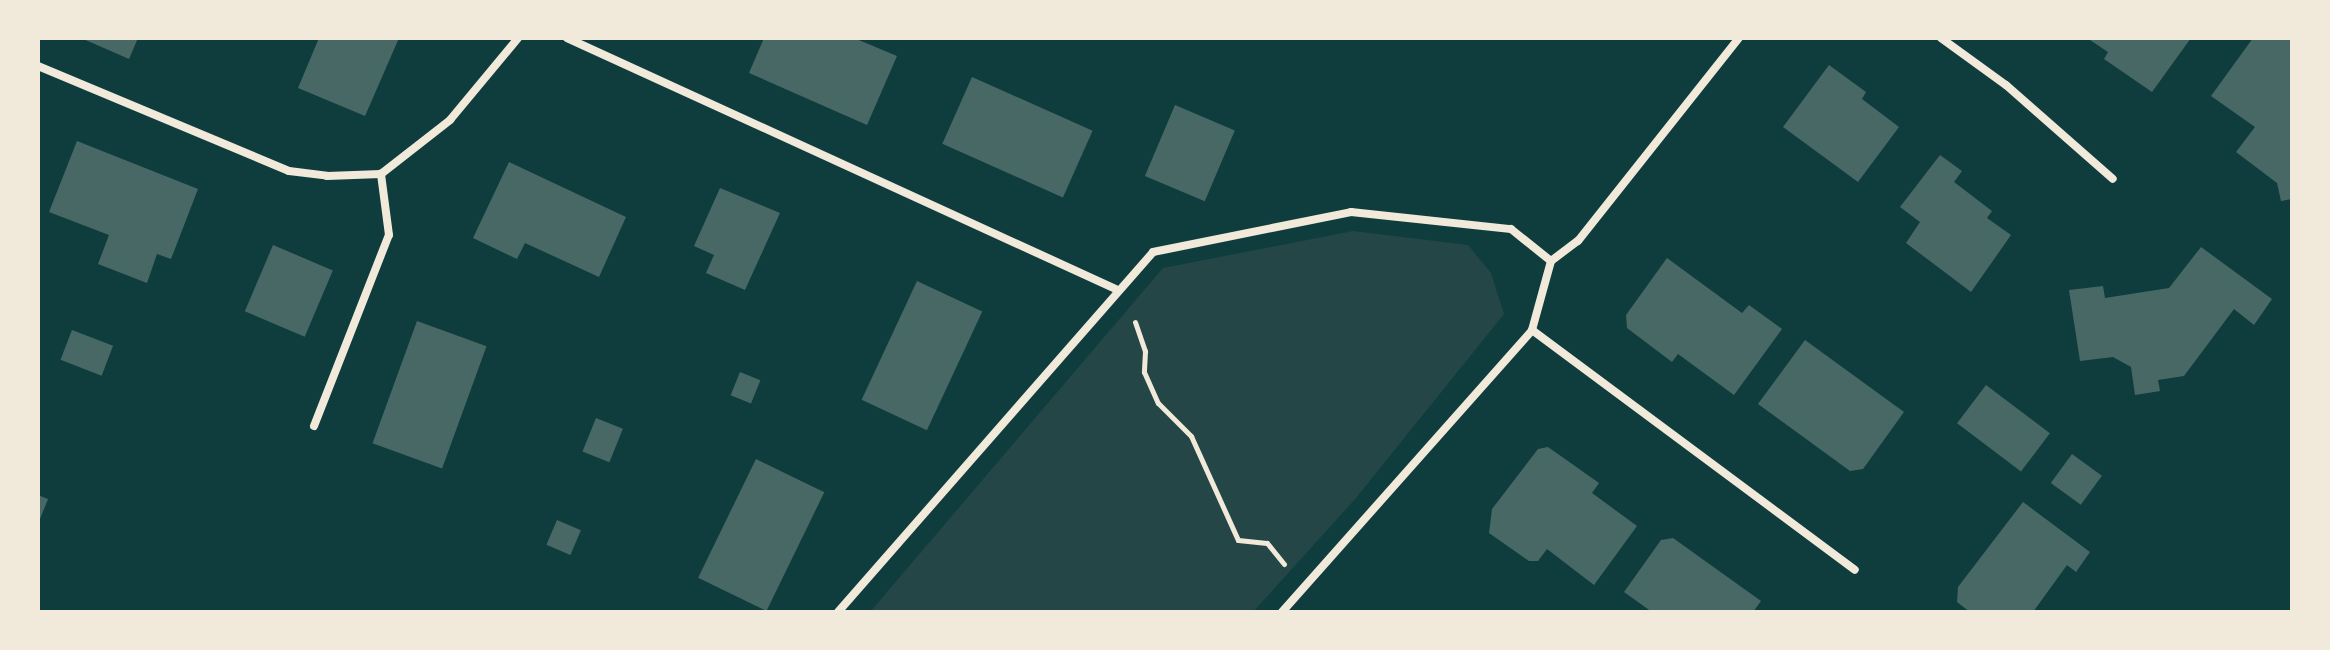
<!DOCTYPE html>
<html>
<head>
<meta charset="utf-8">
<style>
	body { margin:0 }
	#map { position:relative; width:2330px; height:650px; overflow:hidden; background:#0f3d3e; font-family:"Archivo Narrow",sans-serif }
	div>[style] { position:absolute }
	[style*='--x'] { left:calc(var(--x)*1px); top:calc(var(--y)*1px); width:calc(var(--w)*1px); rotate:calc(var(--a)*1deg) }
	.green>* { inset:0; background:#244646 }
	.building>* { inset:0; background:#486865; transform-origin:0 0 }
	.path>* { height:5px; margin:-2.5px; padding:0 2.5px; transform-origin:2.5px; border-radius:2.5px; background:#f1e9da }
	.minor>* { height:8px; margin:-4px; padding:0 4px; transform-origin:4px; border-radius:4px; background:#f1e9da }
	span { translate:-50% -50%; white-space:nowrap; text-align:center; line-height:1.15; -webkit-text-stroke:8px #f1e9da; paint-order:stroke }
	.frame { position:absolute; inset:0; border:40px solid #f1e9da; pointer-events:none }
</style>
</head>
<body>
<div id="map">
	<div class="green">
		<div style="clip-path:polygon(1353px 231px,1468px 245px,1491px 273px,1504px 314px,1356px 498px,1253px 612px,870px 612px,1163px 268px)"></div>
	</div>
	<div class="building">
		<div style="clip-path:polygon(81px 38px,138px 38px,129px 59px)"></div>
		<div style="clip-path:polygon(319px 38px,399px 38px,365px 116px,298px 88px)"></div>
		<div style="clip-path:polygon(764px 38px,854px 38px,897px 56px,867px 125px,749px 73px)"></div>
		<div style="clip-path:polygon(2087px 38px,2191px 38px,2152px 92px,2104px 59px,2108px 52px)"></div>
		<div style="clip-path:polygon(2253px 38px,2292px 38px,2292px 199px,2281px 201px,2277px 183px,2236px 152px,2255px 127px,2211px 96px)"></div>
		<div style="clip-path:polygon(1829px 65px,1866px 92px,1862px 99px,1899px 127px,1858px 182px,1783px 127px)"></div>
		<div style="left:972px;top:77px;width:132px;height:73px;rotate:24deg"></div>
		<div style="left:1175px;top:105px;width:65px;height:77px;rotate:23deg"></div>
		<div style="clip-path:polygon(77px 141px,198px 189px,171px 259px,157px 254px,147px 283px,98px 264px,109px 235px,49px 212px)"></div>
		<div style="clip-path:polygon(1940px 155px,1962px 171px,1954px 182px,1992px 211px,1987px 218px,2011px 235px,1971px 292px,1906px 243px,1920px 222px,1900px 207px)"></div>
		<div style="clip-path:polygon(509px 162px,626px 217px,599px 277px,525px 243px,517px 259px,473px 238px)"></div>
		<div style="clip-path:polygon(720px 188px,780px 213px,745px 290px,706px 273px,714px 255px,694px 246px)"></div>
		<div style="left:273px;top:245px;width:65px;height:72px;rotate:23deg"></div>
		<div style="clip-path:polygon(2201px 247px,2272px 299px,2254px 325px,2234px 309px,2184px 376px,2158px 380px,2160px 391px,2135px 395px,2131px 367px,2113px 357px,2080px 361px,2069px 290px,2103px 286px,2105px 298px,2169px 288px)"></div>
		<div style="clip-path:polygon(1667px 258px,1742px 313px,1749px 305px,1782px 329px,1734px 395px,1678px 354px,1672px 362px,1627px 328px,1626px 315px)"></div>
		<div style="left:917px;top:281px;width:72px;height:131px;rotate:25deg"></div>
		<div style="left:417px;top:321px;width:74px;height:130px;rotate:20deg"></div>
		<div style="left:72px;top:330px;width:44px;height:32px;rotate:21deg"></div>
		<div style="clip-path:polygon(1805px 340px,1904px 412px,1863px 469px,1850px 471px,1758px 404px)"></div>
		<div style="left:740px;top:372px;width:22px;height:25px;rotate:22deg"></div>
		<div style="left:1986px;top:385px;width:80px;height:48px;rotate:37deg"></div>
		<div style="left:596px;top:418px;width:29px;height:36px;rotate:22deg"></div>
		<div style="clip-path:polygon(1548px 447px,1599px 483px,1592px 493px,1637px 526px,1594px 585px,1547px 549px,1538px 561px,1529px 561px,1489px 533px,1492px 509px,1538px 449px)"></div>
		<div style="left:2072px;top:454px;width:37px;height:36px;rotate:36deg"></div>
		<div style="left:756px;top:459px;width:76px;height:132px;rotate:26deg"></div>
		<div style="clip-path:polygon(38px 495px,48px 499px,38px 524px)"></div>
		<div style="clip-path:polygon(2023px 502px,2090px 552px,2076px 572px,2067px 565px,2033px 612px,1970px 612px,1957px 602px,1958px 587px)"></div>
		<div style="left:557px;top:520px;width:26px;height:27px;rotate:23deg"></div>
		<div style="clip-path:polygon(1673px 538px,1761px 601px,1753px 612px,1652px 612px,1624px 592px,1661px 540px)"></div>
	</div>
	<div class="path">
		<div style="--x:1135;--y:322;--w:31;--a:71"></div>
		<div style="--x:1145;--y:351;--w:21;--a:93"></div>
		<div style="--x:1144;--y:372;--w:34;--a:66"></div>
		<div style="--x:1158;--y:403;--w:47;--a:45"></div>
		<div style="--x:1191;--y:436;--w:114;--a:65.7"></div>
		<div style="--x:1238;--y:540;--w:29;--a:6"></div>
		<div style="--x:1267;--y:543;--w:27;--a:51"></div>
	</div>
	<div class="minor">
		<div style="--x:567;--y:38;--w:606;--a:24.58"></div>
		<div style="--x:1941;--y:38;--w:80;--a:35.9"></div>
		<div style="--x:2006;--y:85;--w:142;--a:41.3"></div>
		<div style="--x:38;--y:66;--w:272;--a:22.7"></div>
		<div style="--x:289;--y:171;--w:38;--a:7"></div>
		<div style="--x:327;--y:176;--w:54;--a:-2.1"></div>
		<div style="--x:381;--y:174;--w:88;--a:-38"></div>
		<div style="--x:450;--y:120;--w:107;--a:-50.3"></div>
		<div style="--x:1532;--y:330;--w:402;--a:36.6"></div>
		<div style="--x:314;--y:426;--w:205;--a:-68.6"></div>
		<div style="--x:389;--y:235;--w:62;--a:-97.5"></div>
		<div style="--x:838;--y:612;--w:478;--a:-48.8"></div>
		<div style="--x:1153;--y:252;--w:202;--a:-11.4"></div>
		<div style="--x:1351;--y:212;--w:161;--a:6.1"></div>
		<div style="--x:1511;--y:229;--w:51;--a:38.7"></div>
		<div style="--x:1282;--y:612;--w:377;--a:-48.4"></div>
		<div style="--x:1532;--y:330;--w:72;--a:-74.6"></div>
		<div style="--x:1551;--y:261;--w:34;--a:-37"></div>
		<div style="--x:1578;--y:241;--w:259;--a:-51.6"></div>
	</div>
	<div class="frame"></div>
</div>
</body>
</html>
